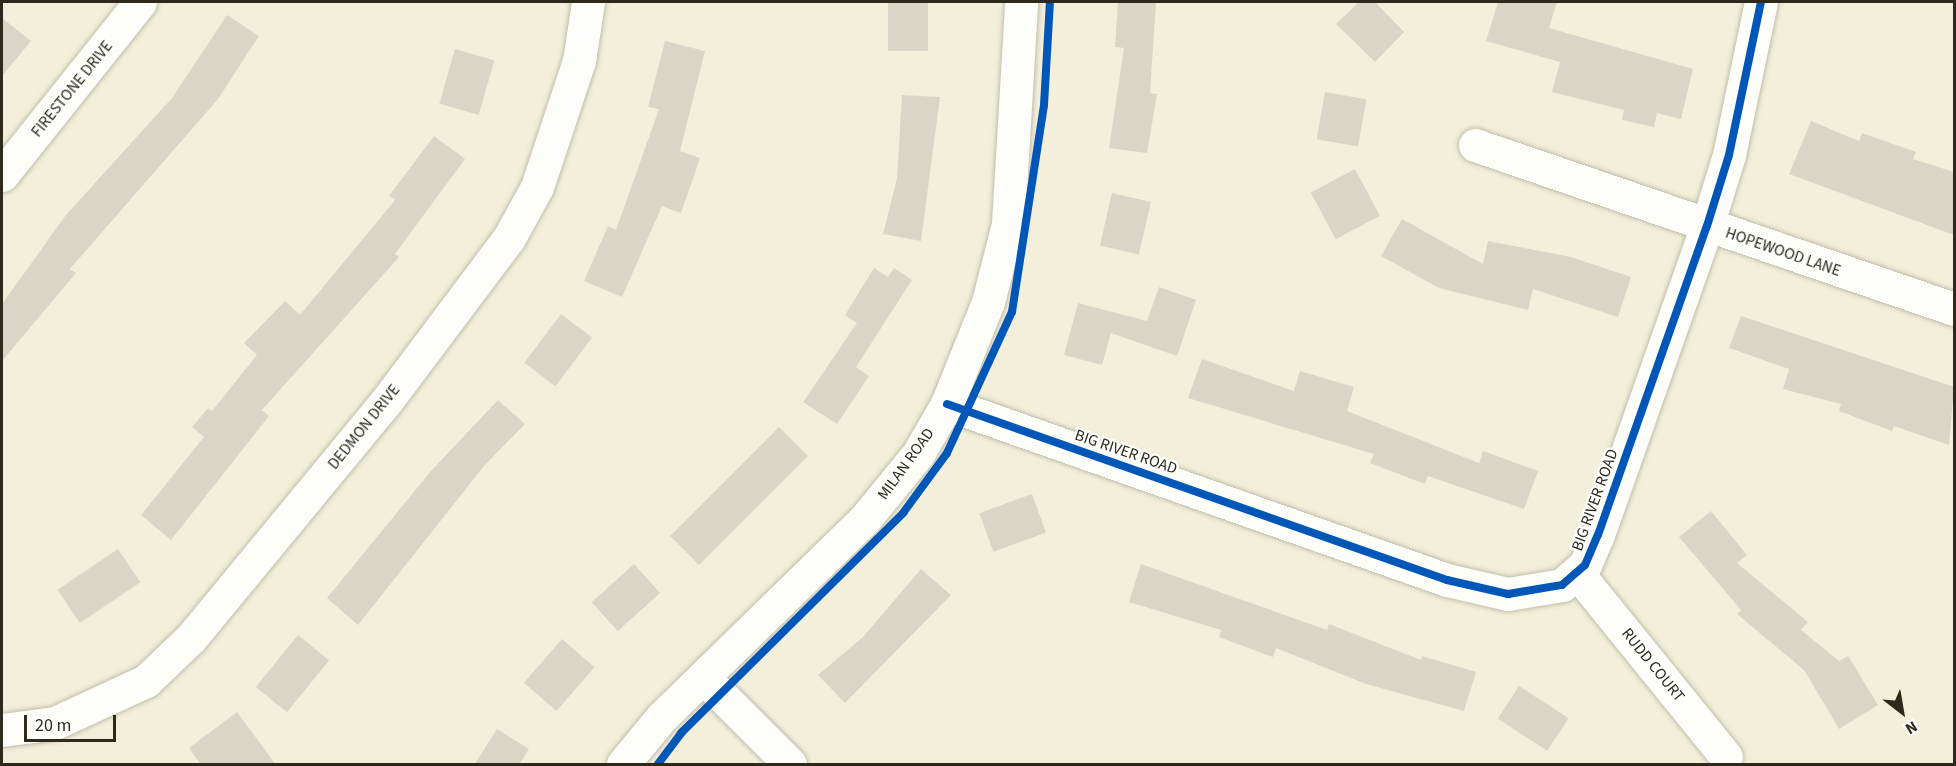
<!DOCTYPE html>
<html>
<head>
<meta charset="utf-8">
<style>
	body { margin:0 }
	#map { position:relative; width:1956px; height:766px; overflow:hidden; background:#f4efda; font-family:"Source Sans 3",sans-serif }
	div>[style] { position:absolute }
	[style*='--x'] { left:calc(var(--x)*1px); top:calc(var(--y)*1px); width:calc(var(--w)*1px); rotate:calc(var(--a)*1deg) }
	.building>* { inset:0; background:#dad6c6; transform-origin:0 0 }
	.roads { filter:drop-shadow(0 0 2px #c1bead) drop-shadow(0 0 2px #c1bead) }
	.minor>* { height:33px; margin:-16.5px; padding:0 16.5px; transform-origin:16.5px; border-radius:16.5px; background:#fdfdf9 }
	.cycleway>* { height:8px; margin:-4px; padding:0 4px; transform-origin:4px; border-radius:4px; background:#0057b8 }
	span { translate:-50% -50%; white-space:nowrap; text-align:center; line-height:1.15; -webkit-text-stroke:4.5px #fff; paint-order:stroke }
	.street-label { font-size:16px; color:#2d291b }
	.frame { position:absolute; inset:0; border:3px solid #2d291b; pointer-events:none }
	.north { position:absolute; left:1872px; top:682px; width:60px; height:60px; -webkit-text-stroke:4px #fff; paint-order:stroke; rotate:149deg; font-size:16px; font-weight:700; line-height:24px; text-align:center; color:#2d291b }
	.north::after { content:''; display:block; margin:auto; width:21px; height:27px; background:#2d291b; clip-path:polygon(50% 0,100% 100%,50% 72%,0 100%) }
	.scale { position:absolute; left:24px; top:715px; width:92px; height:27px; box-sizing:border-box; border:3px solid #2d291b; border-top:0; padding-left:8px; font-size:18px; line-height:21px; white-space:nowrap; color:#2d291b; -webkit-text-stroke:4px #fff; paint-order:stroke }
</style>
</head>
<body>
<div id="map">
	<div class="building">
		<div style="left:888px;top:2px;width:40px;height:49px"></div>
		<div style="clip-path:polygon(1118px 2px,1156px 2px,1150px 93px,1157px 94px,1147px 153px,1109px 148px,1124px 48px,1115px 47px)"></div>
		<div style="clip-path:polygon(1359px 2px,1375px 2px,1404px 32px,1375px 62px,1336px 24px)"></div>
		<div style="clip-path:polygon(1498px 2px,1557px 2px,1549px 28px,1693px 69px,1681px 119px,1657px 113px,1654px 127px,1622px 120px,1624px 110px,1552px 92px,1560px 62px,1486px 41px)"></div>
		<div style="clip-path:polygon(227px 15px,259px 36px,218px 99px,70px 269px,76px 273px,2px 361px,2px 304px,66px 215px,172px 98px)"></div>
		<div style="clip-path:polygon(2px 18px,31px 41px,2px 76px)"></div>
		<div style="clip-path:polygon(665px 41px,705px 51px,680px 151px,700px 158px,681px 213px,662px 206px,622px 297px,584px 281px,608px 226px,616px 230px,659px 109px,648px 107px)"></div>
		<div style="left:455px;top:49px;width:41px;height:57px;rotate:16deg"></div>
		<div style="left:1325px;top:92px;width:42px;height:48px;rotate:10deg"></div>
		<div style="clip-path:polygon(902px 95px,940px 97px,921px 241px,883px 234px,897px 178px)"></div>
		<div style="clip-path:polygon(1811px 121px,1859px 141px,1862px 133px,1916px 152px,1913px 159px,1954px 172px,1954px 235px,1789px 174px)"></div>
		<div style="clip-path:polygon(434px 136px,465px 159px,395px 254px,399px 257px,262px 410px,269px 416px,171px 540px,141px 515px,204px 437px,192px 427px,208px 408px,212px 411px,257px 355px,244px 343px,285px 301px,300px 315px,395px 200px,389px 196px)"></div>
		<div style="left:1355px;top:169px;width:53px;height:50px;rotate:62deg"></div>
		<div style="left:1112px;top:193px;width:40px;height:54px;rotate:13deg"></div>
		<div style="clip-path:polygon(1402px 219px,1483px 264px,1488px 241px,1571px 257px,1631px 277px,1618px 317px,1533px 289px,1528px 310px,1439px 288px,1381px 256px)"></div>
		<div style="clip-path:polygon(874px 268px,888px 277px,894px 268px,912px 280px,856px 367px,869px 376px,837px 424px,803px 402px,857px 323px,845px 315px)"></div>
		<div style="clip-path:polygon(1159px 287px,1196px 300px,1177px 356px,1111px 333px,1102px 365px,1064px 355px,1078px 303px,1147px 321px)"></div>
		<div style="left:561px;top:314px;width:39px;height:61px;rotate:37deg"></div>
		<div style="clip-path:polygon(1741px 316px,1954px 387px,1949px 445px,1894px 426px,1892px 431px,1839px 411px,1841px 404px,1783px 389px,1789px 369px,1729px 348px)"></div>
		<div style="clip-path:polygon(1202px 359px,1294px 391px,1300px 371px,1354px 387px,1347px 411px,1479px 463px,1483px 451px,1538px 471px,1524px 509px,1428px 476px,1425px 484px,1370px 463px,1374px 454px,1188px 398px)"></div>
		<div style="clip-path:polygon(498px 400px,525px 424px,484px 466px,358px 625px,327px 598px,431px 471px)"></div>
		<div style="left:779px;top:427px;width:41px;height:154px;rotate:45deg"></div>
		<div style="left:1032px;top:494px;width:41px;height:56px;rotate:70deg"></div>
		<div style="clip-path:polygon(1711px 511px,1747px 555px,1737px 563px,1808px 622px,1801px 630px,1839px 661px,1848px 656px,1878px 705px,1839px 729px,1804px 670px,1737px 614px,1741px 610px,1679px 537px)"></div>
		<div style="left:118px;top:549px;width:40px;height:73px;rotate:56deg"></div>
		<div style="left:634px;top:564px;width:39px;height:57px;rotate:48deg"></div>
		<div style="clip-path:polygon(1141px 564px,1327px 630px,1329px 624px,1421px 660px,1422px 656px,1476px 672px,1464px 711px,1366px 684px,1276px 648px,1273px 657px,1219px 637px,1221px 630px,1129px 602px)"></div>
		<div style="clip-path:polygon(921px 569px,951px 595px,845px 703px,818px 675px,863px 637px)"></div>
		<div style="left:298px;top:635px;width:40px;height:67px;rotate:39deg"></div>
		<div style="left:562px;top:639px;width:43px;height:58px;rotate:41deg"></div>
		<div style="left:1519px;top:686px;width:59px;height:39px;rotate:33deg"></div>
		<div style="clip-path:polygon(237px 712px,276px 765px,201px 765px,189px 748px)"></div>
		<div style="clip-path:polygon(497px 729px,529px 749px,519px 765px,474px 765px)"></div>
	</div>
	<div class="roads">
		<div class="minor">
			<div style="--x:1475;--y:145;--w:506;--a:18.9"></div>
			<div style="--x:2;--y:175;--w:221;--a:-51.4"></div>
			<div style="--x:947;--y:404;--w:530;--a:19.39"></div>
			<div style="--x:1447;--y:580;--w:63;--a:12.9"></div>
			<div style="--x:1508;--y:594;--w:55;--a:-9.5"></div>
			<div style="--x:1562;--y:585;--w:30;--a:-41"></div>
			<div style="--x:1585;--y:565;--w:33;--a:-67"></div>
			<div style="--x:1598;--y:535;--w:328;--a:-70.6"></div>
			<div style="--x:1707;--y:226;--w:74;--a:-72.8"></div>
			<div style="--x:1729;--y:155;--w:156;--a:-78.2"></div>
			<div style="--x:1578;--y:574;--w:235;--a:51"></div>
			<div style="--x:703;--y:677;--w:123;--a:45"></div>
			<div style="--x:2;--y:730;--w:53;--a:-7.5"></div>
			<div style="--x:55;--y:723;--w:100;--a:-24.8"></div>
			<div style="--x:146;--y:681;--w:62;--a:-43.7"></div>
			<div style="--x:191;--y:638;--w:305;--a:-50.5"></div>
			<div style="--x:385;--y:403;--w:206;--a:-53.1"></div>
			<div style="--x:509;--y:238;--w:58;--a:-61.2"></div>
			<div style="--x:537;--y:187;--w:133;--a:-71.6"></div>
			<div style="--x:579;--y:61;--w:60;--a:-81.3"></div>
			<div style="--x:623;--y:764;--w:60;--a:-50.4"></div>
			<div style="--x:661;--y:718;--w:284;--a:-44.3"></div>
			<div style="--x:864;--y:520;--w:85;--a:-50.7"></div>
			<div style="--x:918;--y:454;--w:58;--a:-59.9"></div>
			<div style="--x:947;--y:404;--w:110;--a:-68.1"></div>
			<div style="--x:988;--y:302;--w:81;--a:-75.6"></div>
			<div style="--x:1008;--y:224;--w:222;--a:-86.6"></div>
		</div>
	</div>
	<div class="cycleway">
		<div style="--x:947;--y:404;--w:530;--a:19.39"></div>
		<div style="--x:1447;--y:580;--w:63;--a:12.9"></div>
		<div style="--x:1508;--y:594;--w:55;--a:-9.5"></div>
		<div style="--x:1562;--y:585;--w:30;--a:-41"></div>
		<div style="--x:1585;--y:565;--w:33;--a:-67"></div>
		<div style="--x:1598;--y:535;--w:328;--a:-70.6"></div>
		<div style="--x:1707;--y:226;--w:74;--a:-72.8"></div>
		<div style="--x:1729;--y:155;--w:156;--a:-78.2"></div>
		<div style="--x:658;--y:764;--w:39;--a:-53"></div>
		<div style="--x:681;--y:733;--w:313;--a:-44.7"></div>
		<div style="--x:903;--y:513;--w:74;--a:-53.7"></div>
		<div style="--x:947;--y:453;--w:155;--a:-65.3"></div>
		<div style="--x:1012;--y:312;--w:209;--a:-81.2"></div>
		<div style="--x:1044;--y:105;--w:103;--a:-86.7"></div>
	</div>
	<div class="street-label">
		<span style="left:72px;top:89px;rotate:-51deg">FIRESTONE DRIVE</span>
		<span style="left:1783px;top:252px;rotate:19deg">HOPEWOOD LANE</span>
		<span style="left:364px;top:427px;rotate:-51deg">DEDMON DRIVE</span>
		<span style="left:1126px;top:452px;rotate:19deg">BIG RIVER ROAD</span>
		<span style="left:906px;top:464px;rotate:-54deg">MILAN ROAD</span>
		<span style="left:1595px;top:500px;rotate:-70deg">BIG RIVER ROAD</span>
		<span style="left:1653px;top:665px;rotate:51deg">RUDD COURT</span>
	</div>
	<div class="frame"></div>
	<div class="north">N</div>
	<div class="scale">20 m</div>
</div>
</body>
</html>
